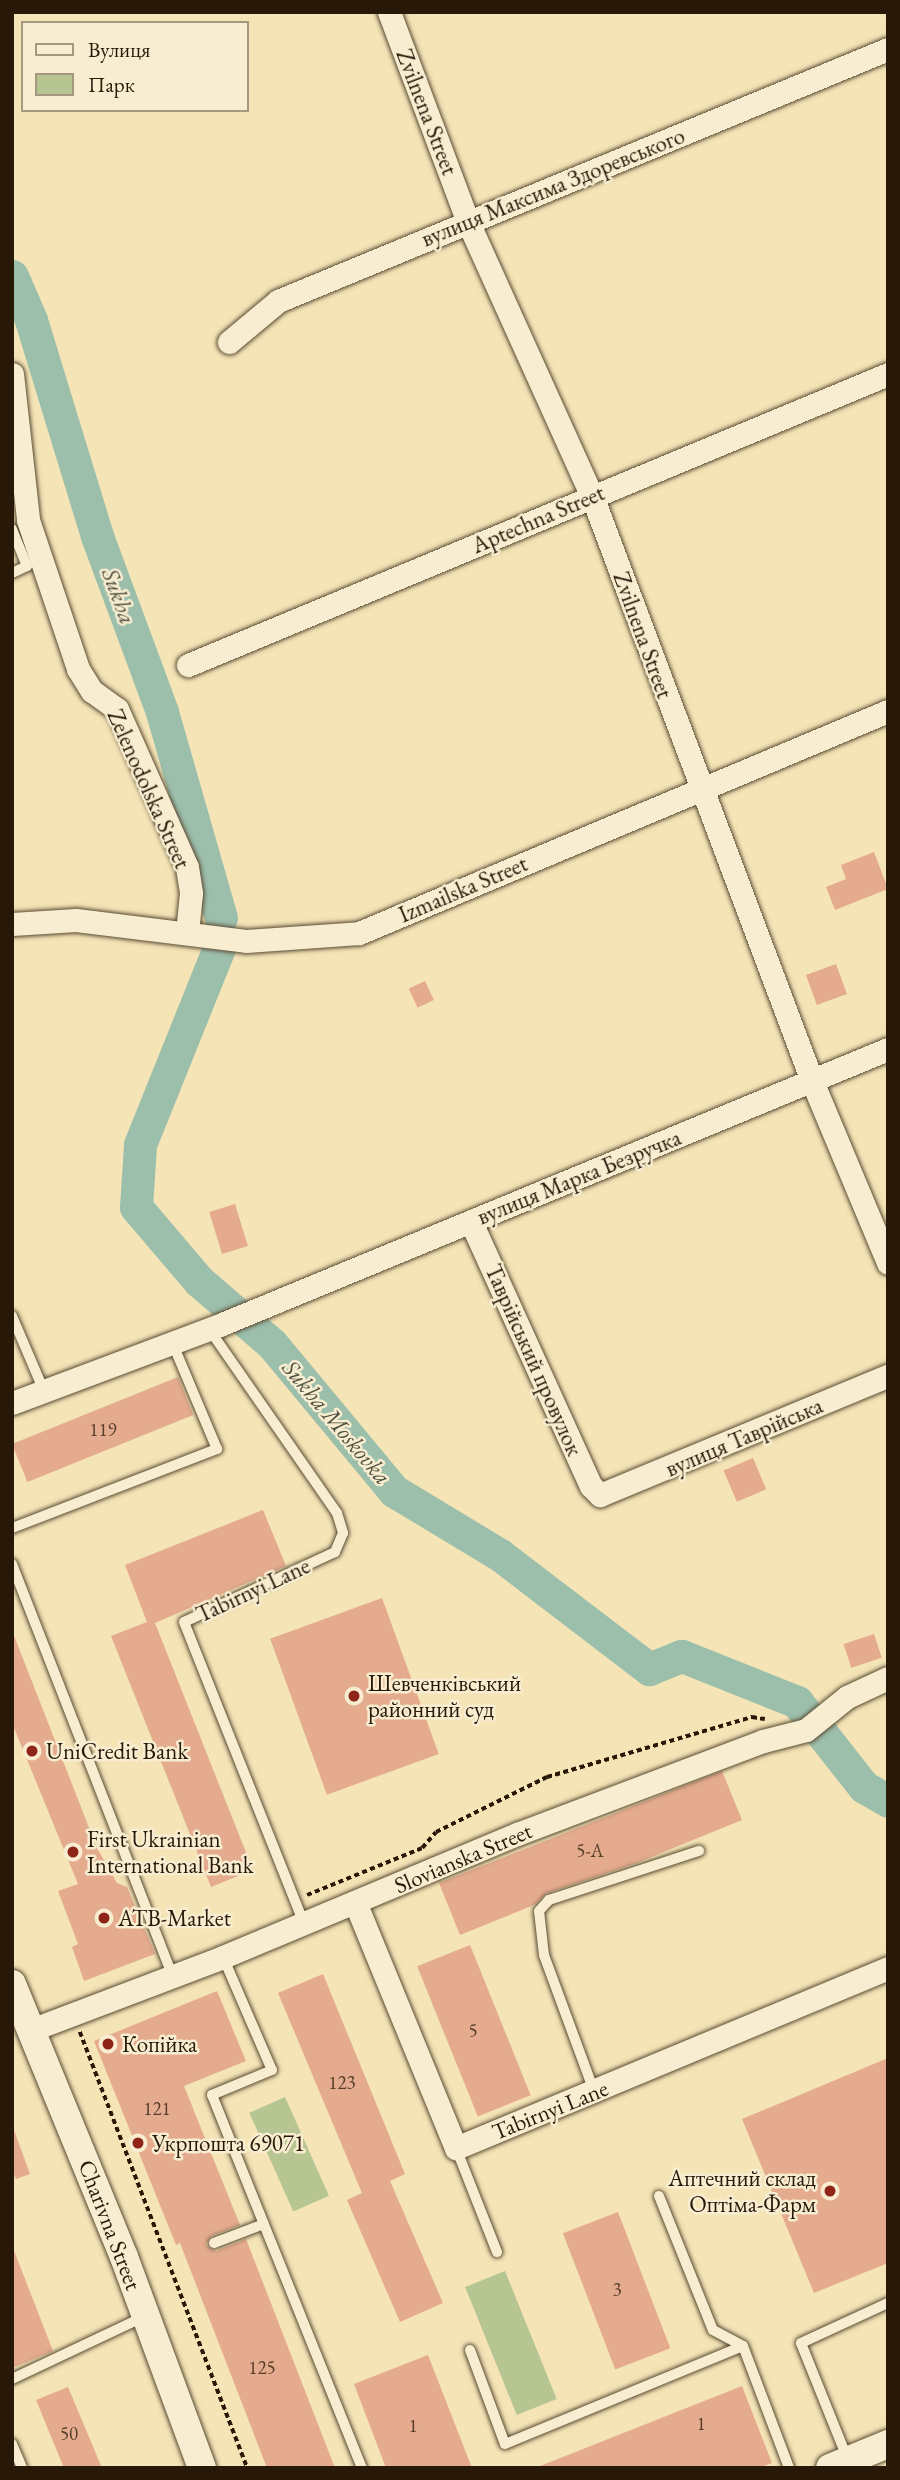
<!DOCTYPE html>
<html>
<head>
<meta charset="utf-8">
<style>
	body { margin:0 }
	#map { position:relative; width:900px; height:2480px; overflow:hidden; background:#f4e4b6; font-family:"EB Garamond",serif }
	div>[style] { position:absolute }
	[style*='--x'] { left:calc(var(--x)*1px); top:calc(var(--y)*1px); width:calc(var(--w)*1px); rotate:calc(var(--a)*1deg) }
	.green>* { inset:0; background:#b6c592; transform-origin:0 0 }
	.river>* { height:33px; margin:-16.5px; padding:0 16.5px; transform-origin:16.5px; border-radius:16.5px; background:#9cbfac }
	.building>* { inset:0; background:#e5ab8e; transform-origin:0 0 }
	.path>* { height:3.5px; margin-top:-1.75px; transform-origin:0; background:repeating-linear-gradient(90deg,#271808 0 5px,transparent 0 8.5px) }
	.roads { filter:drop-shadow(0 0 2px #5a4b34) drop-shadow(0 0 2px #5a4b34) }
	.service>* { height:10px; margin:-5px; padding:0 5px; transform-origin:5px; border-radius:5px; background:#f8edd0 }
	.minor>* { height:23px; margin:-11.5px; padding:0 11.5px; transform-origin:11.5px; border-radius:11.5px; background:#f8edd0 }
	.tertiary>* { height:28px; margin:-14px; padding:0 14px; transform-origin:14px; border-radius:14px; background:#f8edd0 }
	.dots>* { width:19px; height:19px; translate:-50% -50%; box-sizing:border-box; border:4px solid #f8edd0; border-radius:50% }
	span { translate:-50% -50%; white-space:nowrap; text-align:center; line-height:1.15; -webkit-text-stroke:5px #f8edd0; paint-order:stroke }
	.number-label { font-size:19px; color:#563d2a }
	.number-label span { -webkit-text-stroke-width:0 }
	.street-label { font-size:23px; color:#271808 }
	.poi-label { font-size:23px; color:#271808 }
	.left { translate:0 -50%; text-align:left }
	.right { translate:-100% -50%; text-align:right }
	.water-label { font-size:24px; color:#505241; font-style:italic }
	.frame { position:absolute; inset:0; border:14px solid #271808; pointer-events:none }
	.legend { position:absolute; left:21px; top:21px; width:228px; height:91px; box-sizing:border-box; background:#f8edd0; border:2px solid #a49880; margin:0; padding:9px 12px; list-style:none; font-size:21px; color:#271808 }
	.legend li { display:flex; align-items:center; gap:14px; height:35px }
	.legend b { width:35px; border:2px solid #a49880 }
</style>
</head>
<body>
<div id="map">
	<div class="green">
		<div style="left:285px;top:2097px;width:108px;height:39px;rotate:66deg"></div>
		<div style="left:505px;top:2271px;width:138px;height:43px;rotate:68deg"></div>
	</div>
	<div class="river">
		<div style="--x:12;--y:276;--w:48;--a:66.6"></div>
		<div style="--x:31;--y:320;--w:226;--a:73"></div>
		<div style="--x:97;--y:536;--w:188;--a:69.7"></div>
		<div style="--x:162;--y:712;--w:214;--a:74"></div>
		<div style="--x:219;--y:948;--w:212;--a:111.9"></div>
		<div style="--x:140;--y:1145;--w:62;--a:93.7"></div>
		<div style="--x:136;--y:1207;--w:97;--a:49.6"></div>
		<div style="--x:199;--y:1281;--w:96;--a:40.8"></div>
		<div style="--x:272;--y:1344;--w:191;--a:50.3"></div>
		<div style="--x:394;--y:1491;--w:124;--a:31.1"></div>
		<div style="--x:500;--y:1555;--w:188;--a:37.4"></div>
		<div style="--x:649;--y:1669;--w:35;--a:-22"></div>
		<div style="--x:682;--y:1656;--w:124;--a:21.8"></div>
		<div style="--x:797;--y:1702;--w:108;--a:51.8"></div>
		<div style="--x:864;--y:1787;--w:28;--a:30"></div>
	</div>
	<div class="building">
		<div style="clip-path:polygon(874px 852px,888px 889px,835px 910px,826px 887px,846px 879px,841px 865px)"></div>
		<div style="left:836px;top:964px;width:32px;height:32px;rotate:70deg"></div>
		<div style="left:425px;top:981px;width:21px;height:18px;rotate:65deg"></div>
		<div style="left:235px;top:1204px;width:44px;height:27px;rotate:73deg"></div>
		<div style="left:178px;top:1377px;width:41px;height:179px;rotate:68deg"></div>
		<div style="left:753px;top:1458px;width:34px;height:32px;rotate:67deg"></div>
		<div style="clip-path:polygon(263px 1510px,286px 1566px,155px 1623px,253px 1870px,211px 1887px,111px 1636px,147px 1622px,125px 1565px)"></div>
		<div style="left:382px;top:1598px;width:166px;height:119px;rotate:70deg"></div>
		<div style="clip-path:polygon(13px 1633px,97px 1848px,117px 1883px,127px 1887px,155px 1954px,84px 1981px,72px 1947px,78px 1944px,58px 1891px,78px 1884px,12px 1723px)"></div>
		<div style="left:874px;top:1634px;width:25px;height:32px;rotate:72deg"></div>
		<div style="clip-path:polygon(722px 1771px,742px 1820px,634px 1864px,547px 1893px,534px 1905px,460px 1935px,439px 1883px)"></div>
		<div style="left:470px;top:1945px;width:162px;height:57px;rotate:68deg"></div>
		<div style="clip-path:polygon(323px 1974px,405px 2174px,390px 2181px,443px 2303px,400px 2322px,347px 2200px,362px 2193px,278px 1993px)"></div>
		<div style="clip-path:polygon(217px 1991px,246px 2061px,184px 2086px,240px 2225px,211px 2236px,206px 2245px,216px 2251px,246px 2239px,335px 2468px,267px 2468px,180px 2243px,176px 2245px,94px 2041px)"></div>
		<div style="clip-path:polygon(888px 2058px,888px 2263px,814px 2293px,742px 2119px)"></div>
		<div style="clip-path:polygon(14px 2130px,30px 2174px,16px 2179px,12px 2169px)"></div>
		<div style="left:618px;top:2212px;width:146px;height:59px;rotate:69deg"></div>
		<div style="clip-path:polygon(13px 2248px,53px 2351px,12px 2368px,12px 2249px)"></div>
		<div style="clip-path:polygon(428px 2355px,472px 2468px,386px 2468px,354px 2384px)"></div>
		<div style="clip-path:polygon(742px 2386px,772px 2463px,759px 2468px,535px 2468px)"></div>
		<div style="clip-path:polygon(68px 2387px,102px 2468px,64px 2468px,36px 2400px)"></div>
	</div>
	<div class="path">
		<div style="--x:307;--y:1895;--w:124;--a:-22.2"></div>
		<div style="--x:422;--y:1848;--w:21;--a:-49"></div>
		<div style="--x:436;--y:1832;--w:124;--a:-26.4"></div>
		<div style="--x:547;--y:1777;--w:214;--a:-16.3"></div>
		<div style="--x:752;--y:1717;--w:13;--a:9"></div>
		<div style="--x:80;--y:2032;--w:467;--a:69"></div>
	</div>
	<div class="roads">
		<div class="service">
			<div style="--x:12;--y:529;--w:40;--a:68"></div>
			<div style="--x:27;--y:566;--w:17;--a:155"></div>
			<div style="--x:12;--y:1316;--w:82;--a:66.9"></div>
			<div style="--x:209;--y:1329;--w:224;--a:55.2"></div>
			<div style="--x:337;--y:1513;--w:21;--a:73"></div>
			<div style="--x:343;--y:1533;--w:21;--a:113"></div>
			<div style="--x:335;--y:1552;--w:166;--a:155.1"></div>
			<div style="--x:184;--y:1622;--w:324;--a:68.3"></div>
			<div style="--x:12;--y:1528;--w:220;--a:-21.1"></div>
			<div style="--x:217;--y:1449;--w:116;--a:-112.8"></div>
			<div style="--x:12;--y:1564;--w:442;--a:68.7"></div>
			<div style="--x:223;--y:1957;--w:123;--a:66.6"></div>
			<div style="--x:272;--y:2070;--w:65;--a:157.4"></div>
			<div style="--x:212;--y:2095;--w:402;--a:68.1"></div>
			<div style="--x:594;--y:2091;--w:145;--a:-110.2"></div>
			<div style="--x:544;--y:1955;--w:44;--a:-96.5"></div>
			<div style="--x:539;--y:1911;--w:15;--a:-48"></div>
			<div style="--x:549;--y:1900;--w:158;--a:-18.1"></div>
			<div style="--x:456;--y:2148;--w:112;--a:68.5"></div>
			<div style="--x:659;--y:2196;--w:144;--a:68.1"></div>
			<div style="--x:713;--y:2330;--w:34;--a:28"></div>
			<div style="--x:214;--y:2243;--w:53;--a:-20.8"></div>
			<div style="--x:470;--y:2350;--w:100;--a:69.6"></div>
			<div style="--x:505;--y:2444;--w:257;--a:-22.4"></div>
			<div style="--x:743;--y:2346;--w:130;--a:69.3"></div>
			<div style="--x:12;--y:2379;--w:147;--a:-25.3"></div>
			<div style="--x:12;--y:2444;--w:26;--a:67"></div>
			<div style="--x:848;--y:2460;--w:126;--a:-111.9"></div>
			<div style="--x:801;--y:2343;--w:96;--a:-24.7"></div>
		</div>
		<div class="minor">
			<div style="--x:389;--y:12;--w:224;--a:69.4"></div>
			<div style="--x:468;--y:222;--w:301;--a:65.7"></div>
			<div style="--x:592;--y:496;--w:625;--a:69.39"></div>
			<div style="--x:812;--y:1081;--w:197;--a:67.3"></div>
			<div style="--x:229;--y:342;--w:64;--a:-39.9"></div>
			<div style="--x:278;--y:301;--w:660;--a:-22.45"></div>
			<div style="--x:12;--y:374;--w:147;--a:83.7"></div>
			<div style="--x:28;--y:520;--w:157;--a:71.4"></div>
			<div style="--x:78;--y:669;--w:26;--a:58"></div>
			<div style="--x:92;--y:691;--w:31;--a:36"></div>
			<div style="--x:117;--y:709;--w:173;--a:66.1"></div>
			<div style="--x:187;--y:867;--w:26;--a:81"></div>
			<div style="--x:191;--y:893;--w:40;--a:95.7"></div>
			<div style="--x:188;--y:665;--w:758;--a:-22.57"></div>
			<div style="--x:12;--y:924;--w:64;--a:-3.6"></div>
			<div style="--x:76;--y:920;--w:171;--a:7"></div>
			<div style="--x:246;--y:941;--w:113;--a:-4"></div>
			<div style="--x:359;--y:933;--w:574;--a:-22.77"></div>
			<div style="--x:471;--y:1222;--w:290;--a:65.6"></div>
			<div style="--x:591;--y:1486;--w:13;--a:45"></div>
			<div style="--x:600;--y:1495;--w:312;--a:-22.5"></div>
			<div style="--x:12;--y:1403;--w:224;--a:-20.6"></div>
			<div style="--x:222;--y:1324;--w:721;--a:-22.44"></div>
			<div style="--x:355;--y:1902;--w:266;--a:67.7"></div>
			<div style="--x:456;--y:2148;--w:468;--a:-22.6"></div>
			<div style="--x:31;--y:2030;--w:205;--a:-20.8"></div>
			<div style="--x:223;--y:1957;--w:319;--a:-22.7"></div>
			<div style="--x:517;--y:1834;--w:263;--a:-20.7"></div>
			<div style="--x:763;--y:1741;--w:44;--a:-14.3"></div>
			<div style="--x:806;--y:1730;--w:53;--a:-38.8"></div>
			<div style="--x:847;--y:1697;--w:45;--a:-24.9"></div>
		</div>
		<div class="tertiary">
			<div style="--x:12;--y:1984;--w:295;--a:67.7"></div>
			<div style="--x:124;--y:2257;--w:225;--a:69.7"></div>
			<div style="--x:830;--y:2468;--w:63;--a:-22.5"></div>
		</div>
	</div>
	<div class="dots">
		<div style="left:354px;top:1696px;background:#8f2418"></div>
		<div style="left:32px;top:1751px;background:#8f2418"></div>
		<div style="left:73px;top:1852px;background:#8f2418"></div>
		<div style="left:104px;top:1918px;background:#8f2418"></div>
		<div style="left:108px;top:2044px;background:#8f2418"></div>
		<div style="left:138px;top:2143px;background:#8f2418"></div>
		<div style="left:830px;top:2191px;background:#8f2418"></div>
	</div>
	<div class="number-label">
		<span style="left:103px;top:1430px">119</span>
		<span style="left:590px;top:1851px">5-А</span>
		<span style="left:473px;top:2031px">5</span>
		<span style="left:342px;top:2083px">123</span>
		<span style="left:157px;top:2109px">121</span>
		<span style="left:617px;top:2290px">3</span>
		<span style="left:262px;top:2368px">125</span>
		<span style="left:701px;top:2424px">1</span>
		<span style="left:413px;top:2426px">1</span>
		<span style="left:69px;top:2434px">50</span>
	</div>
	<div class="street-label">
		<span style="left:427px;top:112px;rotate:69deg">Zvilnena Street</span>
		<span style="left:553px;top:187px;rotate:-22deg">вулиця Максима Здоревського</span>
		<span style="left:538px;top:519px;rotate:-23deg">Aptechna Street</span>
		<span style="left:643px;top:635px;rotate:70deg">Zvilnena Street</span>
		<span style="left:149px;top:789px;rotate:66deg">Zelenodolska Street</span>
		<span style="left:463px;top:889px;rotate:-23deg">Izmailska Street</span>
		<span style="left:579px;top:1177px;rotate:-22deg">вулиця Марка Безручка</span>
		<span style="left:534px;top:1360px;rotate:66deg">Таврійський провулок</span>
		<span style="left:744px;top:1437px;rotate:-23deg">вулиця Таврійська</span>
		<span style="left:253px;top:1590px;rotate:-25deg">Tabirnyi Lane</span>
		<span style="left:463px;top:1858px;rotate:-23deg">Slovianska Street</span>
		<span style="left:550px;top:2110px;rotate:-22deg">Tabirnyi Lane</span>
		<span style="left:110px;top:2225px;rotate:69deg">Charivna Street</span>
	</div>
	<div class="poi-label">
		<span class="left" style="left:368px;top:1696px">Шевченківський<br>районний суд</span>
		<span class="left" style="left:46px;top:1751px">UniCredit Bank</span>
		<span class="left" style="left:87px;top:1852px">First Ukrainian<br>International Bank</span>
		<span class="left" style="left:118px;top:1918px">ATB-Market</span>
		<span class="left" style="left:122px;top:2044px">Копійка</span>
		<span class="left" style="left:152px;top:2143px">Укрпошта 69071</span>
		<span class="right" style="left:816px;top:2191px">Аптечний склад<br>Оптіма-Фарм</span>
	</div>
	<div class="water-label">
		<span style="left:119px;top:596px;rotate:70deg">Sukha</span>
		<span style="left:337px;top:1422px;rotate:50deg">Sukha Moskovka</span>
	</div>
	<div class="frame"></div>
	<ul class="legend">
	<li><b style="height:9px;background:#f8edd0"></b>Вулиця</li>
	<li><b style="height:19px;background:#b6c592"></b>Парк</li>
	</ul>
</div>
</body>
</html>
